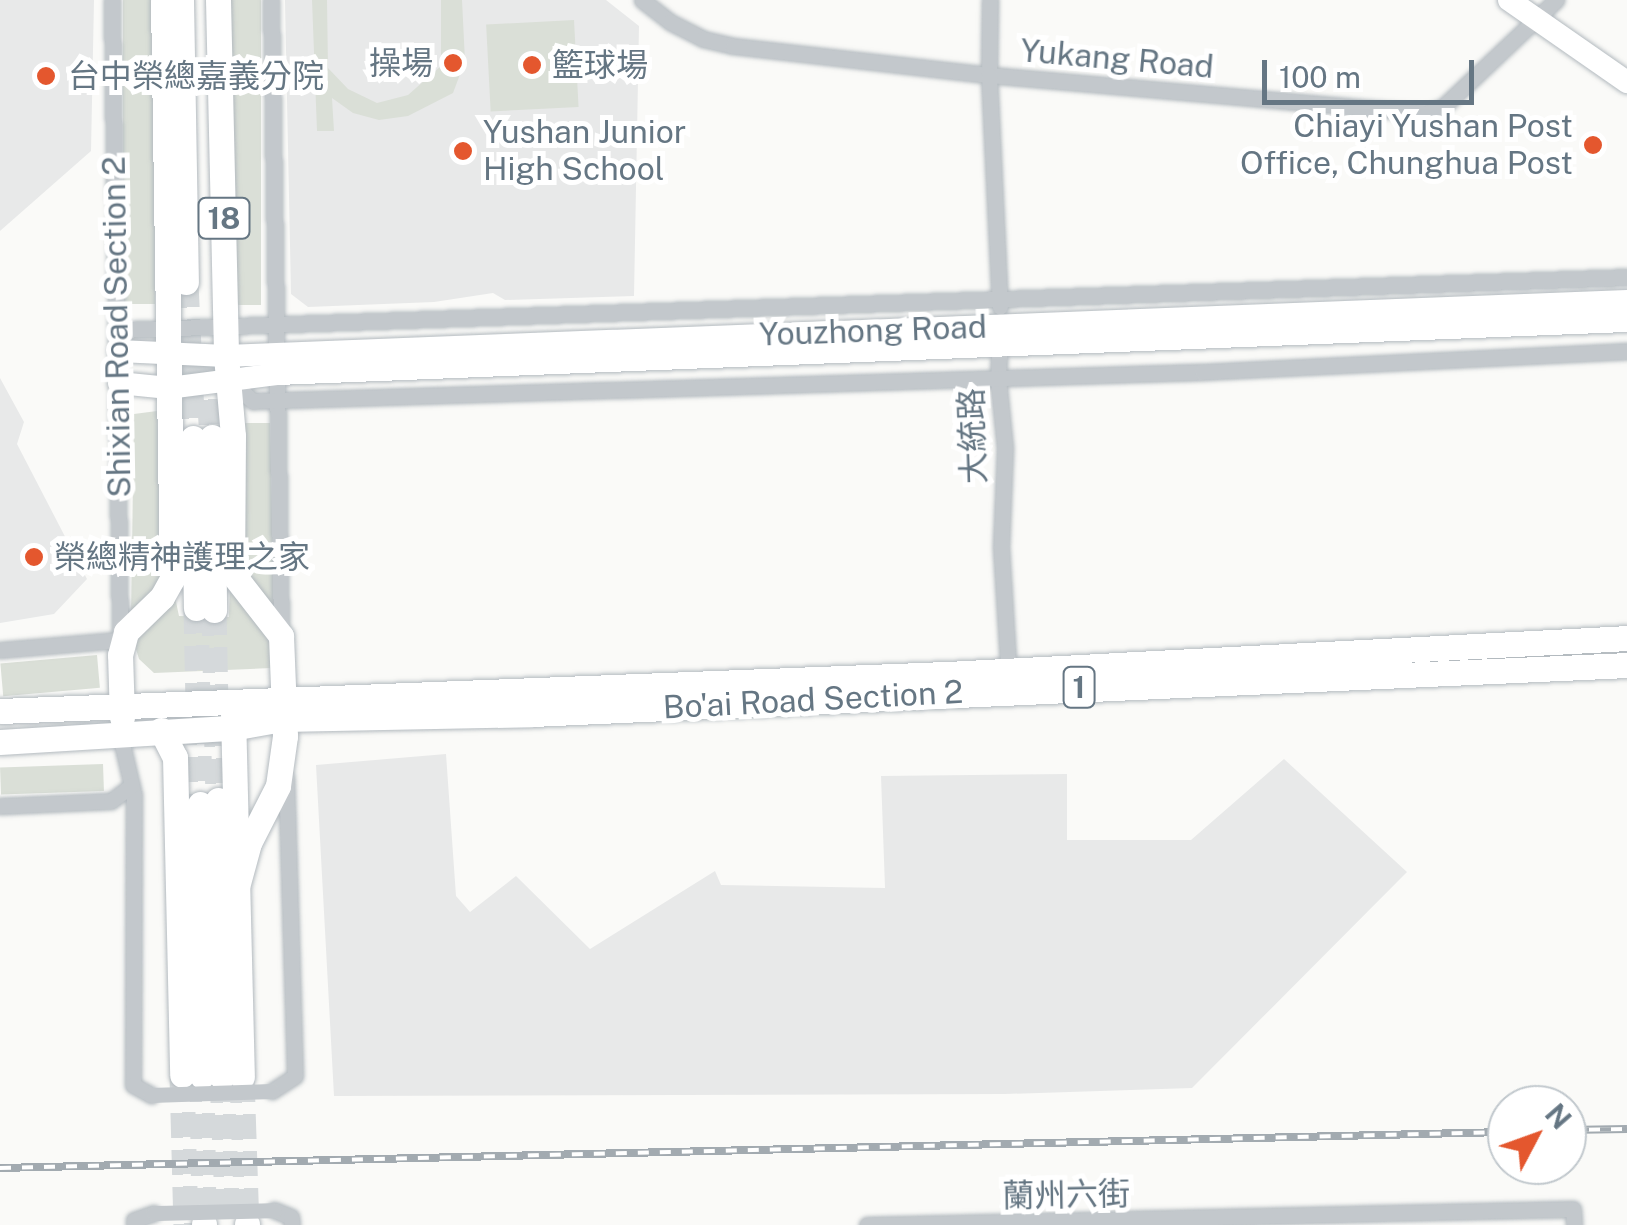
<!DOCTYPE html>
<html>
<head>
<meta charset="utf-8">
<style>
	body { margin:0 }
	#map { position:relative; width:1627px; height:1225px; overflow:hidden; background:#fafaf8; font-family:"Public Sans","Noto Sans TC",sans-serif }
	div>[style] { position:absolute }
	[style*='--x'] { left:calc(var(--x)*1px); top:calc(var(--y)*1px); width:calc(var(--w)*1px); rotate:calc(var(--a)*1deg) }
	.built>* { inset:0; background:#e8e9e9 }
	.green>* { inset:0; background:#dadfd7; transform-origin:0 0 }
	.primary-tunnel>* { height:25px; margin-top:-12.5px; transform-origin:0; background:repeating-linear-gradient(90deg,#d5d9db 0 25px,transparent 0 37px) }
	.roads { filter:drop-shadow(0 0 2px #b3babf) drop-shadow(0 0 2px #b3babf) }
	.street>* { height:15px; margin:-7.5px; padding:0 7.5px; transform-origin:7.5px; border-radius:7.5px; background:#c3c8cc }
	.secondary>* { height:22px; margin:-11px; padding:0 11px; transform-origin:11px; border-radius:11px; background:#fff }
	.primary>* { height:25px; margin:-12.5px; padding:0 12.5px; transform-origin:12.5px; border-radius:12.5px; background:#fff }
	.rail>* { height:8px; margin-top:-4px; transform-origin:0; background:repeating-linear-gradient(90deg,#fff 0 11px,#a2aab0 0 22px); box-sizing:border-box; border-block:2px solid #a2aab0 }
	.street-bridge>* { height:15px; margin:-7.5px; padding:0 7.5px; transform-origin:7.5px; border-radius:7.5px; background:#c3c8cc }
	.dots>* { width:28px; height:28px; translate:-50% -50%; box-sizing:border-box; border:5px solid #fff; border-radius:50% }
	span { translate:-50% -50%; white-space:nowrap; text-align:center; line-height:1.15; -webkit-text-stroke:10px #fff; paint-order:stroke }
	.shield-label span { padding:2px 8px; background:#fff; border:2px solid; border-radius:8px; -webkit-text-stroke-width:0 }
	.shield-label { font-size:30px; color:#657683; font-weight:700 }
	.street-label { font-size:32px; color:#657683 }
	.poi-label { font-size:32px; color:#657683 }
	.right { translate:-100% -50%; text-align:right }
	.left { translate:0 -50%; text-align:left }
	.north { position:absolute; left:1487px; top:1085px; width:100px; height:100px; box-sizing:border-box; background:#fff; border:2px solid #c1c8cd; border-radius:50%; rotate:49deg; font-size:28px; font-weight:700; line-height:40px; text-align:center; color:#657683 }
	.north::after { content:''; display:block; margin:auto; width:35px; height:45px; background:#e4572e; clip-path:polygon(50% 0,100% 100%,50% 72%,0 100%) }
	.scale { position:absolute; left:1262px; top:60px; width:212px; height:45px; box-sizing:border-box; border:5px solid #657683; border-top:0; padding-left:12px; font-size:30px; line-height:35px; white-space:nowrap; color:#657683; -webkit-text-stroke:8px #fff; paint-order:stroke }
</style>
</head>
<body>
<div id="map">
	<div class="built">
		<div style="clip-path:polygon(0 0,94px 0,91px 151px,0 231px)"></div>
		<div style="clip-path:polygon(285px 0,606px 0,639px 26px,634px 296px,505px 300px,493px 293px,434px 302px,308px 307px,291px 294px)"></div>
		<div style="clip-path:polygon(0 378px,24px 422px,17px 444px,87px 579px,54px 614px,0 623px)"></div>
		<div style="clip-path:polygon(446px 754px,456px 896px,470px 912px,516px 876px,590px 949px,715px 871px,721px 885px,885px 888px,881px 776px,1067px 774px,1067px 840px,1191px 840px,1284px 759px,1407px 872px,1192px 1088px,1005px 1094px,334px 1096px,316px 765px)"></div>
	</div>
	<div class="green">
		<div style="left:123px;top:0;width:32px;height:304px"></div>
		<div style="left:227px;top:0;width:34px;height:305px"></div>
		<div style="clip-path:polygon(312px 0,327px 0,328px 68px,348px 89px,377px 103px,408px 95px,441px 66px,441px 0,462px 0,465px 61px,453px 93px,408px 116px,379px 120px,353px 113px,332px 98px,334px 131px,317px 131px)"></div>
		<div style="left:574px;top:20px;width:87px;height:88px;rotate:87deg"></div>
		<div style="clip-path:polygon(157px 411px,166px 579px,131px 618px,134px 414px)"></div>
		<div style="clip-path:polygon(240px 423px,270px 423px,274px 616px,238px 571px)"></div>
		<div style="clip-path:polygon(230px 582px,270px 630px,271px 668px,154px 673px,139px 659px,132px 636px,175px 597px,179px 616px,229px 617px)"></div>
		<div style="left:97px;top:655px;width:33px;height:97px;rotate:85deg"></div>
		<div style="left:103px;top:764px;width:27px;height:103px;rotate:88deg"></div>
	</div>
	<div class="primary-tunnel">
		<div style="--x:186;--y:282;--w:156;--a:87.4"></div>
		<div style="--x:207;--y:362;--w:75;--a:86.2"></div>
		<div style="--x:196;--y:608;--w:196;--a:88.8"></div>
		<div style="--x:214;--y:610;--w:190;--a:88.8"></div>
		<div style="--x:182;--y:1075;--w:150;--a:88.5"></div>
		<div style="--x:202;--y:1076;--w:148;--a:89.2"></div>
		<div style="--x:222;--y:1077;--w:148;--a:87.7"></div>
		<div style="--x:242;--y:1077;--w:147;--a:88.1"></div>
	</div>
	<div class="roads">
		<div class="street">
			<div style="--x:112;--y:0;--w:641;--a:89.28"></div>
			<div style="--x:271;--y:0;--w:632;--a:89.09"></div>
			<div style="--x:642;--y:0;--w:36;--a:38"></div>
			<div style="--x:670;--y:22;--w:37;--a:27"></div>
			<div style="--x:703;--y:39;--w:31;--a:13"></div>
			<div style="--x:733;--y:46;--w:258;--a:6.5"></div>
			<div style="--x:989;--y:75;--w:440;--a:5"></div>
			<div style="--x:1427;--y:113;--w:17;--a:-21"></div>
			<div style="--x:1443;--y:107;--w:156;--a:-43.4"></div>
			<div style="--x:990;--y:0;--w:75;--a:90.8"></div>
			<div style="--x:989;--y:75;--w:232;--a:87.3"></div>
			<div style="--x:119;--y:330;--w:1509;--a:-2.01"></div>
			<div style="--x:1000;--y:339;--w:40;--a:92.9"></div>
			<div style="--x:998;--y:379;--w:69;--a:84.2"></div>
			<div style="--x:1005;--y:448;--w:99;--a:92.3"></div>
			<div style="--x:1001;--y:547;--w:129;--a:86.5"></div>
			<div style="--x:229;--y:379;--w:33;--a:43"></div>
			<div style="--x:253;--y:401;--w:949;--a:-1.75"></div>
			<div style="--x:1202;--y:372;--w:426;--a:-2.8"></div>
			<div style="--x:0;--y:650;--w:120;--a:-4.8"></div>
			<div style="--x:120;--y:735;--w:62;--a:76.9"></div>
			<div style="--x:134;--y:795;--w:290;--a:90.2"></div>
			<div style="--x:133;--y:1085;--w:21;--a:29"></div>
			<div style="--x:0;--y:806;--w:111;--a:-2.6"></div>
			<div style="--x:111;--y:801;--w:26;--a:-37"></div>
			<div style="--x:272;--y:1091;--w:27;--a:-33"></div>
			<div style="--x:295;--y:1076;--w:299;--a:-91.7"></div>
			<div style="--x:274;--y:1210;--w:18;--a:22"></div>
			<div style="--x:291;--y:1217;--w:8;--a:83"></div>
			<div style="--x:134;--y:1225;--w:5;--a:-90"></div>
			<div style="--x:134;--y:1220;--w:21;--a:-19"></div>
			<div style="--x:867;--y:1225;--w:706;--a:-1.3"></div>
			<div style="--x:1573;--y:1209;--w:16;--a:86"></div>
		</div>
		<div class="secondary">
			<div style="--x:1509;--y:0;--w:144;--a:34.8"></div>
			<div style="--x:119;--y:351;--w:107;--a:2.7"></div>
			<div style="--x:226;--y:356;--w:1402;--a:-2.25"></div>
			<div style="--x:119;--y:383;--w:50;--a:5.7"></div>
			<div style="--x:169;--y:388;--w:109;--a:-7.4"></div>
			<div style="--x:277;--y:374;--w:1351;--a:-2.25"></div>
		</div>
		<div class="primary">
			<div style="--x:181;--y:0;--w:282;--a:89"></div>
			<div style="--x:218;--y:0;--w:356;--a:88.7"></div>
			<div style="--x:226;--y:356;--w:80;--a:85"></div>
			<div style="--x:233;--y:436;--w:137;--a:90.4"></div>
			<div style="--x:232;--y:573;--w:80;--a:52.1"></div>
			<div style="--x:281;--y:636;--w:100;--a:87.7"></div>
			<div style="--x:285;--y:736;--w:50;--a:98"></div>
			<div style="--x:278;--y:786;--w:64;--a:117"></div>
			<div style="--x:249;--y:843;--w:46;--a:105.3"></div>
			<div style="--x:212;--y:437;--w:173;--a:89.3"></div>
			<div style="--x:193;--y:438;--w:170;--a:89"></div>
			<div style="--x:0;--y:711;--w:949;--a:-2.24"></div>
			<div style="--x:948;--y:674;--w:680;--a:-3.03"></div>
			<div style="--x:233;--y:713;--w:364;--a:88.6"></div>
			<div style="--x:122;--y:717;--w:62;--a:-91.8"></div>
			<div style="--x:120;--y:655;--w:24;--a:-75"></div>
			<div style="--x:126;--y:632;--w:50;--a:-44.2"></div>
			<div style="--x:162;--y:597;--w:21;--a:-61"></div>
			<div style="--x:172;--y:579;--w:579;--a:-90.89"></div>
			<div style="--x:161;--y:730;--w:30;--a:63"></div>
			<div style="--x:175;--y:757;--w:318;--a:88.7"></div>
			<div style="--x:0;--y:742;--w:232;--a:-3.5"></div>
			<div style="--x:232;--y:728;--w:51;--a:-10.2"></div>
			<div style="--x:282;--y:719;--w:250;--a:-1.1"></div>
			<div style="--x:532;--y:714;--w:1096;--a:-2.56"></div>
			<div style="--x:218;--y:800;--w:277;--a:89.2"></div>
			<div style="--x:200;--y:804;--w:272;--a:89.6"></div>
			<div style="--x:204;--y:1224;--w:1;--a:90"></div>
			<div style="--x:247;--y:1225;--w:1;--a:-90"></div>
		</div>
	</div>
	<div class="rail">
		<div style="--x:1567;--y:1130;--w:60;--a:-1"></div>
		<div style="--x:0;--y:1168;--w:1507;--a:-1.37"></div>
	</div>
	<div class="street-bridge">
		<div style="--x:151;--y:1095;--w:121;--a:-1.9"></div>
		<div style="--x:154;--y:1213;--w:120;--a:-1.4"></div>
	</div>
	<div class="dots">
		<div style="left:453px;top:63px;background:#e4572e"></div>
		<div style="left:532px;top:65px;background:#e4572e"></div>
		<div style="left:46px;top:76px;background:#e4572e"></div>
		<div style="left:1593px;top:145px;background:#e4572e"></div>
		<div style="left:463px;top:151px;background:#e4572e"></div>
		<div style="left:34px;top:557px;background:#e4572e"></div>
	</div>
	<div class="shield-label">
		<span style="left:224px;top:218px">18</span>
		<span style="left:1079px;top:687px">1</span>
	</div>
	<div class="street-label">
		<span style="left:1117px;top:59px;rotate:5deg">Yukang Road</span>
		<span style="left:117px;top:327px;rotate:-91deg">Shixian Road Section 2</span>
		<span style="left:873px;top:331px;rotate:-2deg">Youzhong Road</span>
		<span style="left:973px;top:436px;rotate:-92deg">大統路</span>
		<span style="left:813px;top:700px;rotate:-3deg">Bo'ai Road Section 2</span>
		<span style="left:1066px;top:1195px;rotate:-1deg">蘭州六街</span>
	</div>
	<div class="poi-label">
		<span class="right" style="left:433px;top:63px">操場</span>
		<span class="left" style="left:552px;top:65px">籃球場</span>
		<span class="left" style="left:68px;top:76px">台中榮總嘉義分院</span>
		<span class="right" style="left:1573px;top:145px">Chiayi Yushan Post<br>Office, Chunghua Post</span>
		<span class="left" style="left:483px;top:151px">Yushan Junior<br>High School</span>
		<span class="left" style="left:54px;top:557px">榮總精神護理之家</span>
	</div>
	<div class="north">N</div>
	<div class="scale">100 m</div>
</div>
</body>
</html>
